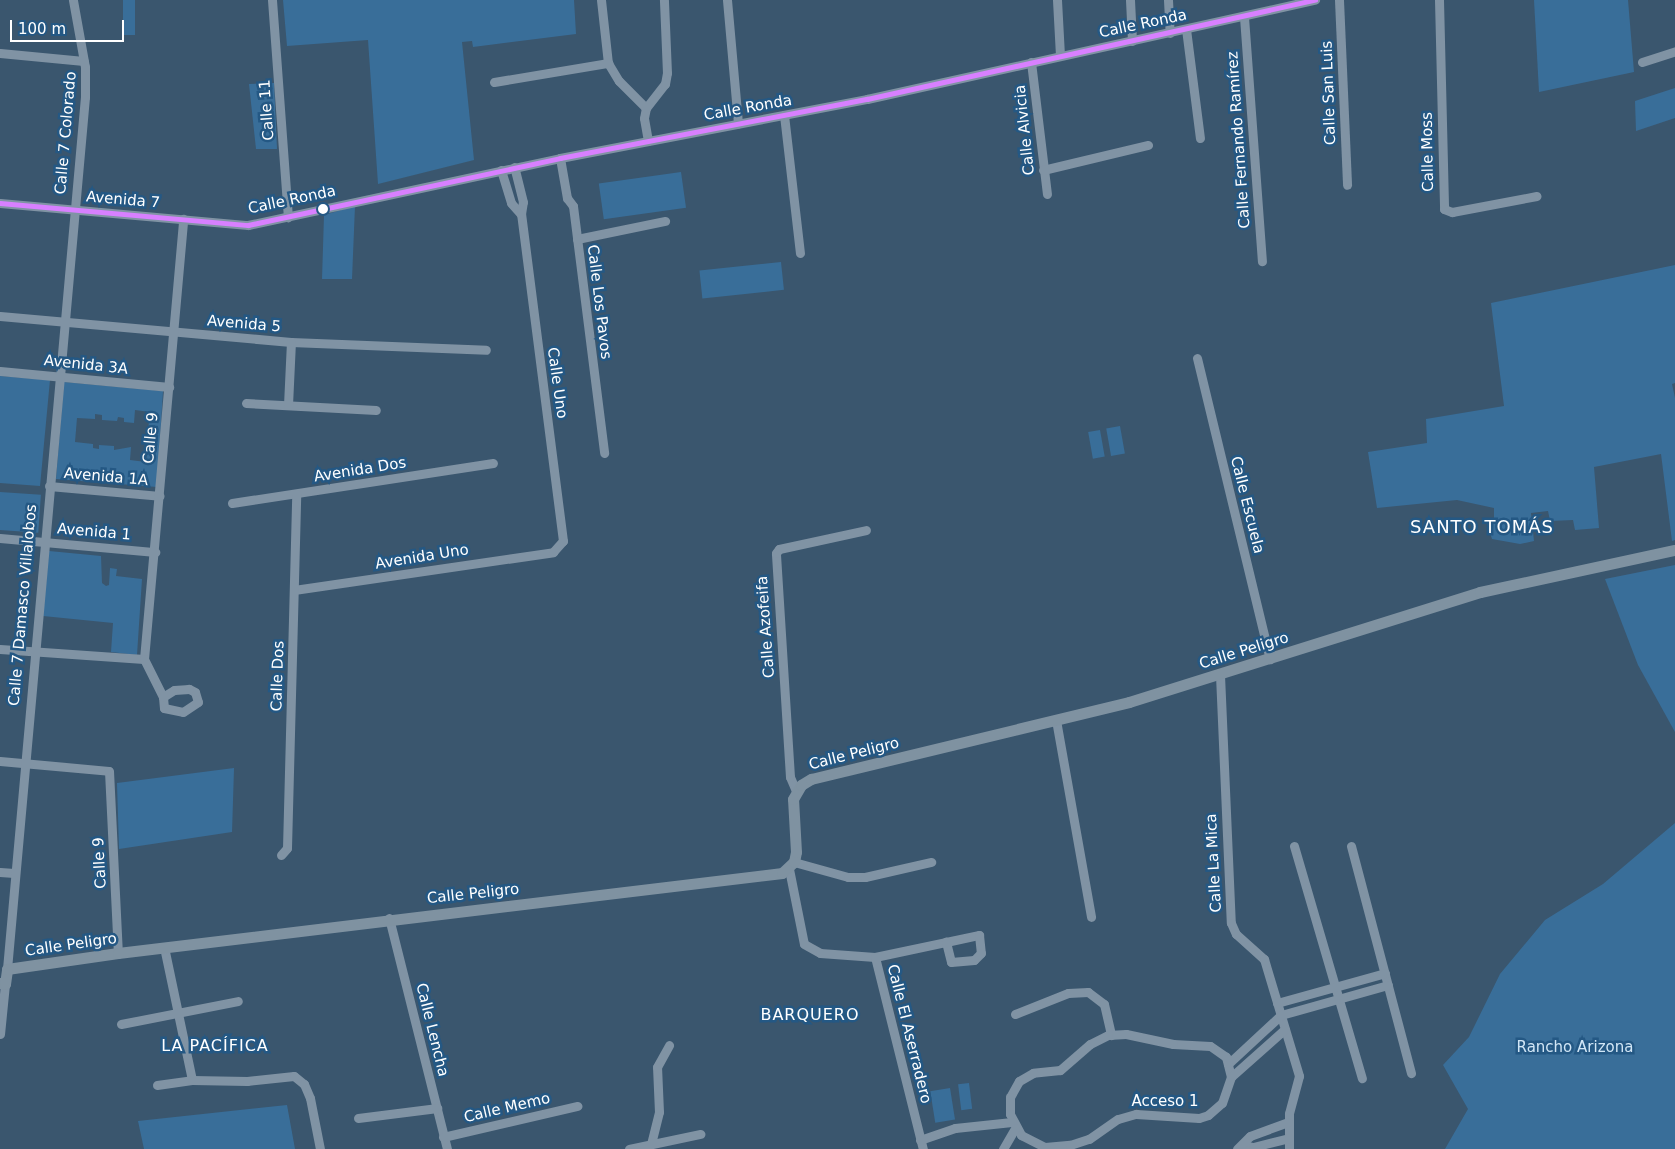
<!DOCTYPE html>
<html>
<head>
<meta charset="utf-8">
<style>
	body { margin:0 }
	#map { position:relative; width:1675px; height:1149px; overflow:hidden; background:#3a566e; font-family:"DejaVu Sans",sans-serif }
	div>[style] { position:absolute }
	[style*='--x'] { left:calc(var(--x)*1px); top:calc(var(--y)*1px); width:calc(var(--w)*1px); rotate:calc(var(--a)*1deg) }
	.green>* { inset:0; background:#396e99; transform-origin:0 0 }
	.minor>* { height:9px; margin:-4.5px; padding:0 4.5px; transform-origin:4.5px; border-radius:4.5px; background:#8093a4 }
	.major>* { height:11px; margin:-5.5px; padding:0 5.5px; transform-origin:5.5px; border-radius:5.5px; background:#7f92a1 }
	.bus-1>* { height:5px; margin:-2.5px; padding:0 2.5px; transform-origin:2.5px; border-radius:2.5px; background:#d880ff }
	.dots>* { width:14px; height:14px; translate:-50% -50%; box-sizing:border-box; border:2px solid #245884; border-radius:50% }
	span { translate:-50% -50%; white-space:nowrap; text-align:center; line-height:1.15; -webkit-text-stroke:5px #245884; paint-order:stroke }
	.street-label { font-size:15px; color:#fff }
	.park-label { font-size:15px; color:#d1e6f6 }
	.neighbourhood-label { font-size:16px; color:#fff; letter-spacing:1px }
	.quarter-label { font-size:18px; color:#fff; letter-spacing:1px }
	.scale { position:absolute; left:10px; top:20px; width:114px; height:22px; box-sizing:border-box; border:2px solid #fff; border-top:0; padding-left:6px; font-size:15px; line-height:18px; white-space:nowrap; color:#fff; -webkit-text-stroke:4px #245884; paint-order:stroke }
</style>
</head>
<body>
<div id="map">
	<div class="green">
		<div style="left:123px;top:0;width:12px;height:35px"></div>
		<div style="clip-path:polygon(283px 0,574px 0,576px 34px,473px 47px,472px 41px,462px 42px,474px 160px,378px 184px,368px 40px,287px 46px)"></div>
		<div style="clip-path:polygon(1534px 0,1628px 0,1634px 72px,1539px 92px)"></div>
		<div style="clip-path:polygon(274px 83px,277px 149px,256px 149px,249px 84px)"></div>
		<div style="clip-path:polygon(1675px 88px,1675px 118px,1636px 131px,1635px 101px)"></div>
		<div style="left:681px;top:172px;width:36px;height:83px;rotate:82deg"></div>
		<div style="clip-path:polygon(355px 206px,352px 279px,322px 279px,324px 215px)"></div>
		<div style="left:781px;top:262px;width:28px;height:82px;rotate:84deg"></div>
		<div style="clip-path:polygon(1675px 265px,1675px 383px,1672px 384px,1675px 398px,1675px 540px,1672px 541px,1661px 454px,1594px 467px,1599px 528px,1575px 530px,1573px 520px,1550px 521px,1548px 511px,1531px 513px,1534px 541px,1520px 544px,1492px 539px,1488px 527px,1489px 521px,1494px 520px,1494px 508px,1457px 500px,1377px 508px,1368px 452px,1427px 443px,1426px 419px,1504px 406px,1491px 303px)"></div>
		<div style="clip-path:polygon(0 376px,50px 380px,40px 486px,0 483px)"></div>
		<div style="clip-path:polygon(evenodd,64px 382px,163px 391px,157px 487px,56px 479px,64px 382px,135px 410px,150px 412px,148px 431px,154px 432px,153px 443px,148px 443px,146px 462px,130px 460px,131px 447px,114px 450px,114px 446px,99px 445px,99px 449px,93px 448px,93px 444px,75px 442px,77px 418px,95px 419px,95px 414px,102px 415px,102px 420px,117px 421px,118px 417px,124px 418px,124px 422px,134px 423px,135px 410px)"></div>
		<div style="left:1120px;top:426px;width:28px;height:14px;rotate:80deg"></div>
		<div style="left:1100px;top:430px;width:27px;height:12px;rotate:80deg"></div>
		<div style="left:0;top:492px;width:41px;height:38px;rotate:4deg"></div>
		<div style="clip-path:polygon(49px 551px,101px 556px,102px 583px,106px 586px,109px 585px,110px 568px,117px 569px,116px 576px,142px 579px,137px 655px,111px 652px,113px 623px,43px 616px)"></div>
		<div style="clip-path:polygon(1675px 565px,1675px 732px,1638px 665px,1605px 579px)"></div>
		<div style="clip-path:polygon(234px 768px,232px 832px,119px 849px,117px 783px)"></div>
		<div style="clip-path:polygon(1675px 823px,1675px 1149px,1445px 1149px,1468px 1109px,1443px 1065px,1469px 1037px,1500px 974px,1545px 920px,1603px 884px)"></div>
		<div style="left:969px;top:1083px;width:26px;height:11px;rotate:83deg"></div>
		<div style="left:950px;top:1088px;width:32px;height:20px;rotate:81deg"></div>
		<div style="clip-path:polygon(287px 1105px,295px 1149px,144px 1149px,138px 1121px)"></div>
	</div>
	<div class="minor">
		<div style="--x:272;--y:0;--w:218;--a:85.8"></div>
		<div style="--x:601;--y:0;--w:63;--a:83.7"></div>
		<div style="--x:608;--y:63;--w:21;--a:59"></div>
		<div style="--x:619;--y:81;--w:38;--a:45"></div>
		<div style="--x:727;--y:0;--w:124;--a:84.9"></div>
		<div style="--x:1057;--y:0;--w:55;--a:86.9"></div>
		<div style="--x:1130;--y:0;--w:41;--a:87.2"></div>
		<div style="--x:1168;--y:0;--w:33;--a:87"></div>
		<div style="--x:1339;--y:0;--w:185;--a:87.5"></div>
		<div style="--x:1439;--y:0;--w:209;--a:88.6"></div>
		<div style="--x:1444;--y:209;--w:9;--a:21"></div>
		<div style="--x:1452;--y:212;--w:86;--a:-10.7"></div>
		<div style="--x:1244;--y:17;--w:245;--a:85.8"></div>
		<div style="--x:1186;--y:29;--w:110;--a:82.7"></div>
		<div style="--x:0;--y:53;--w:84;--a:5.4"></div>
		<div style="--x:1031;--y:62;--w:133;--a:83.1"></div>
		<div style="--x:1642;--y:62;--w:35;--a:-18"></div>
		<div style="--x:494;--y:82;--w:116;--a:-9.5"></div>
		<div style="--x:784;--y:115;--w:139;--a:83.4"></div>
		<div style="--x:648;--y:141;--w:23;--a:-100"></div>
		<div style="--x:644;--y:118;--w:10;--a:-79"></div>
		<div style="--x:646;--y:108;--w:31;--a:-52"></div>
		<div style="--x:665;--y:84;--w:11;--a:-80"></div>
		<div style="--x:667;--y:73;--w:73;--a:-92.4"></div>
		<div style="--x:560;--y:158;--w:41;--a:80.1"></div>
		<div style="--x:567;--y:198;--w:10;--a:53"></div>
		<div style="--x:573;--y:206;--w:249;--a:82.8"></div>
		<div style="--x:501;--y:170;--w:34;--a:73"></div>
		<div style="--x:511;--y:203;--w:15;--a:48"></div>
		<div style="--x:1043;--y:170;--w:108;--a:-13.4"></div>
		<div style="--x:0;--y:203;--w:249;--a:5.1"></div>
		<div style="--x:248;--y:225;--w:319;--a:-12.1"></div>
		<div style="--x:560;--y:158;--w:313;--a:-10.9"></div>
		<div style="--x:867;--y:99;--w:459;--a:-12.5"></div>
		<div style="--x:577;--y:239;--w:90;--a:-11.6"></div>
		<div style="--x:0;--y:316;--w:292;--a:5.1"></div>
		<div style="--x:291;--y:342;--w:195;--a:2.3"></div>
		<div style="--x:1197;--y:358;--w:310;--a:76.4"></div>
		<div style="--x:0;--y:371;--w:170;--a:5.4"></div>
		<div style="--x:246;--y:403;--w:130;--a:3.1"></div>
		<div style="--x:288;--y:405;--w:63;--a:-87.3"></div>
		<div style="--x:49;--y:486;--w:111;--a:5.1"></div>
		<div style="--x:232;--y:503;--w:264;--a:-8.7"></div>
		<div style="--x:0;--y:538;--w:156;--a:5.2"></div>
		<div style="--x:294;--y:590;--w:262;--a:-8.3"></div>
		<div style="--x:553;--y:552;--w:15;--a:-48"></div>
		<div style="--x:563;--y:541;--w:330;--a:-97.3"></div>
		<div style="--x:521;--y:214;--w:12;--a:-81"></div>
		<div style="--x:523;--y:202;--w:36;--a:-104"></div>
		<div style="--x:0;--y:649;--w:144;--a:4"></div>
		<div style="--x:144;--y:659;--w:442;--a:-84.9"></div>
		<div style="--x:144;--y:659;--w:42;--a:63.4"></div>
		<div style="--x:163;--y:697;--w:11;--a:85"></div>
		<div style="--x:164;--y:708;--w:19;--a:12"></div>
		<div style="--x:183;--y:712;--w:18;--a:-34"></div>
		<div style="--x:198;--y:702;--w:10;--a:-107"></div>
		<div style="--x:195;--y:692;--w:7;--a:-153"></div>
		<div style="--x:189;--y:689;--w:15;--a:176"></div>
		<div style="--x:174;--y:690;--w:13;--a:148"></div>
		<div style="--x:1220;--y:675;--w:248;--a:87.5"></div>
		<div style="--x:1231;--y:923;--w:12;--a:66"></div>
		<div style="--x:1236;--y:934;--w:38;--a:42"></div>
		<div style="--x:1264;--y:959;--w:122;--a:73.3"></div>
		<div style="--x:1299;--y:1076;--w:39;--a:105"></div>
		<div style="--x:1289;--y:1114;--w:35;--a:90"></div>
		<div style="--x:1056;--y:720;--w:200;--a:79.9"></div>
		<div style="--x:0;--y:761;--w:109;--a:5.2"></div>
		<div style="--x:109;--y:771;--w:182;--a:87.2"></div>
		<div style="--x:796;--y:791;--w:15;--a:-113"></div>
		<div style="--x:790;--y:777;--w:224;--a:-93.6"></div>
		<div style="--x:776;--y:553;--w:5;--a:-53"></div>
		<div style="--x:779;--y:549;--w:89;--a:-12.3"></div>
		<div style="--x:1294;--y:846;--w:242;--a:73.7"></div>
		<div style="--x:1351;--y:846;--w:235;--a:75.2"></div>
		<div style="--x:281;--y:855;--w:9;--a:-49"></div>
		<div style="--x:287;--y:848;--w:354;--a:-88.5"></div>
		<div style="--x:794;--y:862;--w:56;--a:15.5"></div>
		<div style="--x:848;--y:877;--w:17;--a:0"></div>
		<div style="--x:865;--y:877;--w:68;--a:-12.8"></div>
		<div style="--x:789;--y:869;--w:76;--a:78.7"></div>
		<div style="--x:804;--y:944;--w:18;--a:29"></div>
		<div style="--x:820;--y:953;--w:55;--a:4.2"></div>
		<div style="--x:875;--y:957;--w:198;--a:76"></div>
		<div style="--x:0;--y:872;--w:14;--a:4"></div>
		<div style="--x:389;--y:918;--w:238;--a:75.9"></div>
		<div style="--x:164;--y:947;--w:136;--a:78.1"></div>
		<div style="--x:875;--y:957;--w:73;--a:-11.9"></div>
		<div style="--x:946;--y:942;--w:34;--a:-12"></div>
		<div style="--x:979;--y:935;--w:18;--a:84"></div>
		<div style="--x:981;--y:953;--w:10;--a:135"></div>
		<div style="--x:974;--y:960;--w:23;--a:175"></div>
		<div style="--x:951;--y:962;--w:21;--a:-104"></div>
		<div style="--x:7;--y:969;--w:875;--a:-84.89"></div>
		<div style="--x:85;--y:97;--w:30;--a:-90"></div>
		<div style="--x:85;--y:67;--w:68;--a:-100.2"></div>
		<div style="--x:1277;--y:1003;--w:112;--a:-15.5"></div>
		<div style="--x:1015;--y:1014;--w:57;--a:-21.6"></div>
		<div style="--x:1068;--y:993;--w:20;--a:-3"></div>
		<div style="--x:1088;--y:992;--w:20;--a:37"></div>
		<div style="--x:1104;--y:1004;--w:32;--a:77"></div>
		<div style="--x:121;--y:1024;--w:119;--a:-11.1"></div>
		<div style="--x:0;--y:1034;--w:50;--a:-84.3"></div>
		<div style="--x:1228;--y:1064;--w:72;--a:-42.8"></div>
		<div style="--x:1281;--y:1015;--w:111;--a:-15.7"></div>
		<div style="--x:1231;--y:1077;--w:21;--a:-104"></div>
		<div style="--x:1226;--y:1057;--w:19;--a:-145"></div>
		<div style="--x:1210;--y:1046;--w:37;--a:-177"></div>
		<div style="--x:1173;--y:1044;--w:48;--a:-168"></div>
		<div style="--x:1126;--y:1034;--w:18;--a:177"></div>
		<div style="--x:1108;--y:1035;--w:20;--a:153"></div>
		<div style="--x:1090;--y:1044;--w:40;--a:139"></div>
		<div style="--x:1060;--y:1070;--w:27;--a:174"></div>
		<div style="--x:1033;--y:1073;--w:16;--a:150"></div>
		<div style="--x:1019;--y:1081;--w:18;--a:119"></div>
		<div style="--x:1010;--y:1097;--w:17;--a:90"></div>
		<div style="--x:1010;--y:1114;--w:24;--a:62"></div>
		<div style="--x:1021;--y:1135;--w:27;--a:27"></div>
		<div style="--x:1045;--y:1147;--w:25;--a:-5"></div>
		<div style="--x:1070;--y:1145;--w:20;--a:-18"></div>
		<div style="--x:1089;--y:1139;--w:35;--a:-35"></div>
		<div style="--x:1118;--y:1119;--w:19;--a:-16"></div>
		<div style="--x:1136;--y:1114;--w:63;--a:3.6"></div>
		<div style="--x:1199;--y:1118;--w:9;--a:-18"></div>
		<div style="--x:1208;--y:1115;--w:18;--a:-41"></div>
		<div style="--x:1222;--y:1103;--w:28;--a:-71"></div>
		<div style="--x:1231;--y:1077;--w:72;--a:-41.6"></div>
		<div style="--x:157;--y:1085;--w:35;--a:-8"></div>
		<div style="--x:192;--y:1080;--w:55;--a:1"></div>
		<div style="--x:247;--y:1081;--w:47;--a:-6.1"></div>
		<div style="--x:294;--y:1076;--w:13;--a:39"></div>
		<div style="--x:304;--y:1084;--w:15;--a:67"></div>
		<div style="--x:310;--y:1098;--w:52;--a:78.9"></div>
		<div style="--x:358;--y:1118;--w:80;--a:-7.2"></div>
		<div style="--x:443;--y:1137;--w:138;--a:-13"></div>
		<div style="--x:920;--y:1140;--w:37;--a:-19"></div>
		<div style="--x:955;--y:1128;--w:57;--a:-6"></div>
		<div style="--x:651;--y:1144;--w:33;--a:-76"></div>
		<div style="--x:659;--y:1112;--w:45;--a:-92.5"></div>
		<div style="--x:657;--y:1067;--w:25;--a:-61"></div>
		<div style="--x:1244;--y:1145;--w:9;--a:13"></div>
		<div style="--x:1253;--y:1147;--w:37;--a:-14"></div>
		<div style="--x:629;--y:1149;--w:73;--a:-11.9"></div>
		<div style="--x:1003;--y:1149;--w:24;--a:-60"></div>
		<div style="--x:1237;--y:1149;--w:18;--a:-45"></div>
		<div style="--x:1250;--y:1136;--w:40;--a:-20.2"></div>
	</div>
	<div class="major">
		<div style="--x:0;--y:983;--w:5;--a:11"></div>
		<div style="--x:5;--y:984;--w:15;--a:-82"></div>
		<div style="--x:7;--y:969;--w:112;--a:-8.2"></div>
		<div style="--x:118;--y:953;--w:669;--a:-6.87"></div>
		<div style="--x:782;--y:873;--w:16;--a:-43"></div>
		<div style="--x:794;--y:862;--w:10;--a:-79"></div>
		<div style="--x:796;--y:852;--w:53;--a:-93.2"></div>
		<div style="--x:793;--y:799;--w:16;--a:-60"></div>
		<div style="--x:801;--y:785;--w:12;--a:-31"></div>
		<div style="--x:811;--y:779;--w:327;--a:-13.6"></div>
		<div style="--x:1129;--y:702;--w:368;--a:-17.4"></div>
		<div style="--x:1480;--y:592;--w:199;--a:-12.2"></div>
	</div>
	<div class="bus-1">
		<div style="--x:0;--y:203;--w:249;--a:5.1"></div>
		<div style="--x:248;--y:225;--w:319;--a:-12.1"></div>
		<div style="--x:560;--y:158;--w:313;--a:-10.9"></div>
		<div style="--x:867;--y:99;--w:459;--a:-12.5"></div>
	</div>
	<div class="dots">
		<div style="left:323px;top:209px;background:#fff"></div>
	</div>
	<div class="street-label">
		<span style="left:1143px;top:24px;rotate:-12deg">Calle Ronda</span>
		<span style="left:1329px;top:93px;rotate:-92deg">Calle San Luis</span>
		<span style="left:748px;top:108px;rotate:-10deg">Calle Ronda</span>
		<span style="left:267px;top:110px;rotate:-94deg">Calle 11</span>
		<span style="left:1025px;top:130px;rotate:-96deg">Calle Alvicia</span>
		<span style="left:66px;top:133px;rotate:-85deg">Calle 7 Colorado</span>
		<span style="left:1239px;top:140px;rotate:-94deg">Calle Fernando Ramírez</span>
		<span style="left:1428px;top:152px;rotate:-91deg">Calle Moss</span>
		<span style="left:123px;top:200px;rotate:5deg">Avenida 7</span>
		<span style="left:292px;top:200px;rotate:-12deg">Calle Ronda</span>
		<span style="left:599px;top:302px;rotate:83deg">Calle Los Pavos</span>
		<span style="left:244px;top:324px;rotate:5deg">Avenida 5</span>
		<span style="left:86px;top:365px;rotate:6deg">Avenida 3A</span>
		<span style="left:557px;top:383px;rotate:82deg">Calle Uno</span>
		<span style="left:151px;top:438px;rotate:-85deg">Calle 9</span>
		<span style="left:360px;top:470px;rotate:-9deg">Avenida Dos</span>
		<span style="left:106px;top:477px;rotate:5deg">Avenida 1A</span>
		<span style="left:1247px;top:505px;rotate:76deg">Calle Escuela</span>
		<span style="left:94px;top:532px;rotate:5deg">Avenida 1</span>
		<span style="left:422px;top:557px;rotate:-9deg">Avenida Uno</span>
		<span style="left:23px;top:605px;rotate:-85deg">Calle 7 Damasco Villalobos</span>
		<span style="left:766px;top:627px;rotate:-94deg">Calle Azofeifa</span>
		<span style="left:1244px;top:651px;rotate:-17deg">Calle Peligro</span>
		<span style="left:278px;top:676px;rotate:-88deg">Calle Dos</span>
		<span style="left:854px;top:754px;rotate:-14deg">Calle Peligro</span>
		<span style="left:100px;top:863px;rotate:-93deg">Calle 9</span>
		<span style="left:1214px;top:863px;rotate:-93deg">Calle La Mica</span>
		<span style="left:473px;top:894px;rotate:-6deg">Calle Peligro</span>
		<span style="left:71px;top:945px;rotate:-8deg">Calle Peligro</span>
		<span style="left:432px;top:1030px;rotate:76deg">Calle Lencha</span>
		<span style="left:909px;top:1034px;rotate:76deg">Calle El Aserradero</span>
		<span style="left:1165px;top:1102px">Acceso 1</span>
		<span style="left:507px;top:1108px;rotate:-13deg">Calle Memo</span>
	</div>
	<div class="park-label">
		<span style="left:1575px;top:1048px">Rancho Arizona</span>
	</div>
	<div class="neighbourhood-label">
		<span style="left:810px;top:1015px">BARQUERO</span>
		<span style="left:215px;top:1046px">LA PACÍFICA</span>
	</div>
	<div class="quarter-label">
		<span style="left:1482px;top:527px">SANTO TOMÁS</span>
	</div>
	<div class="scale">100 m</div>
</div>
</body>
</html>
